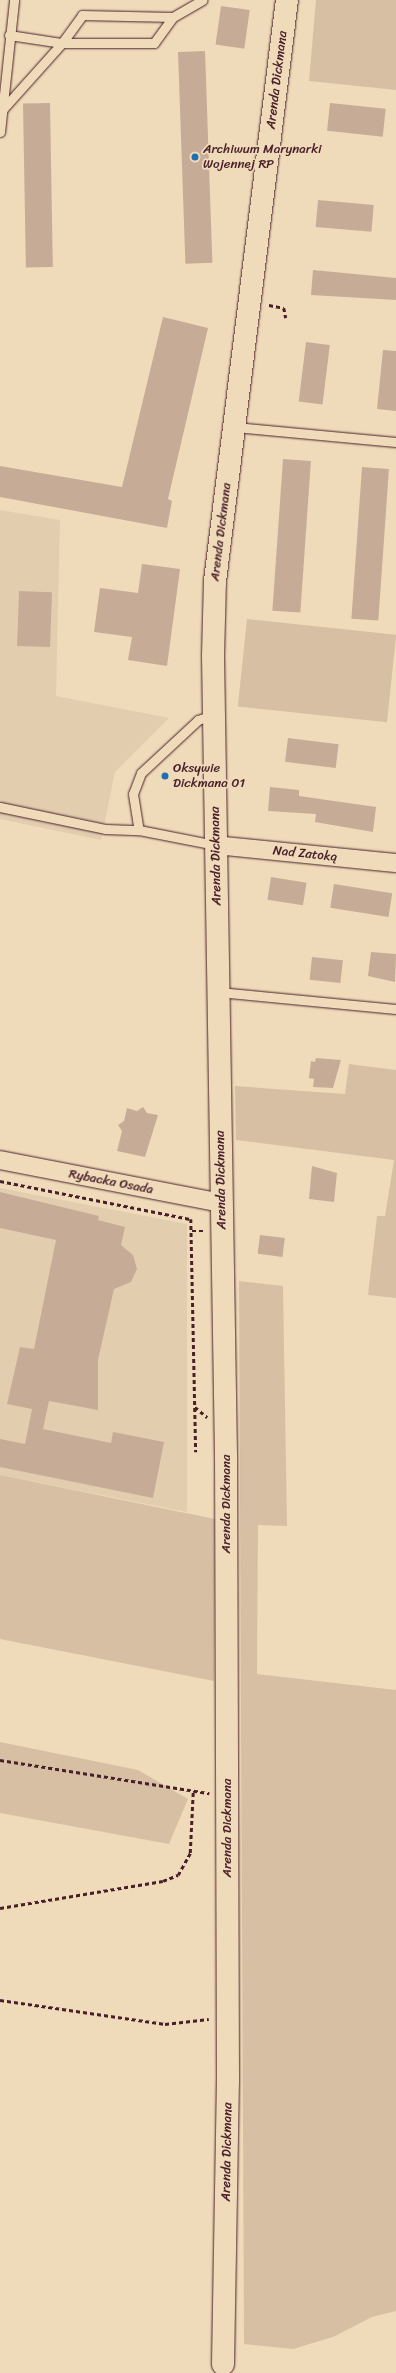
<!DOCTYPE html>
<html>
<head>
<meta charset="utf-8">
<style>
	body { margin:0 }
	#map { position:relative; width:396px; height:2373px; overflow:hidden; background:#efdbb9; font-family:Sriracha,sans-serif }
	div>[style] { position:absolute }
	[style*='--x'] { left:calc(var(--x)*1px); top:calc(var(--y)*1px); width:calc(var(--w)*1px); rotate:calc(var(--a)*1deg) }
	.built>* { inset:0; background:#e3cdaf }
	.green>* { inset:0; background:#d7bfa4; transform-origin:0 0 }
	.building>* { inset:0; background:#c6ac97; transform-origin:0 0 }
	.path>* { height:2.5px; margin-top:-1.25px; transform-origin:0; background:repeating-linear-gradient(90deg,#4a1f2b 0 4px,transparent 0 7px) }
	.roads { filter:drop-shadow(0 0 1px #4a1f2b) drop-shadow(0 0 1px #4a1f2b) }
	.lane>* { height:9px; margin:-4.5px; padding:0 4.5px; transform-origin:4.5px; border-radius:4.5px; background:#efdbb9 }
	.street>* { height:18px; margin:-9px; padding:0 9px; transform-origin:9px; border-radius:9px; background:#efdbb9 }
	.secondary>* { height:22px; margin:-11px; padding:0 11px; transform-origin:11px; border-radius:11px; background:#efdbb9 }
	.dots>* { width:11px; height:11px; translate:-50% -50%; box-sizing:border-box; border:2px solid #efdbb9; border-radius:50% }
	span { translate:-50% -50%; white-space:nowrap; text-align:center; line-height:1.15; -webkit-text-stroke:3.5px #efdbb9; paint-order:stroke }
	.street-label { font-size:13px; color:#4a1f2b }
	.poi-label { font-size:13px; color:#4a1f2b }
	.left { translate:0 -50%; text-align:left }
</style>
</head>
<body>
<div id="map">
	<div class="built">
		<div style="clip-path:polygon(0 510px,60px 520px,56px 696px,169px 718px,115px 772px,101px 840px,0 819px)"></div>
		<div style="clip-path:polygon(0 1188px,187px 1224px,187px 1512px,0 1475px)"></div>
	</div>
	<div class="green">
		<div style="clip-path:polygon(316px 0,396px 0,396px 90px,309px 81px)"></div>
		<div style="left:247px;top:619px;width:150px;height:88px;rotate:6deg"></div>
		<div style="clip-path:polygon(349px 1064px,396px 1070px,396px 1298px,368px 1295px,377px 1216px,385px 1216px,394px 1160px,236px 1140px,235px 1086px,345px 1094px)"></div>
		<div style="clip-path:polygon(239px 1281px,283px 1286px,287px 1526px,258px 1525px,257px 1674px,396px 1690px,396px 2311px,372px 2317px,333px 2337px,293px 2349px,244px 2344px)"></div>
		<div style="clip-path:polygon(0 1475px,215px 1519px,214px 1681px,0 1639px)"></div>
		<div style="clip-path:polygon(0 1742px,138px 1770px,188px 1799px,169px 1844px,0 1813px)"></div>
	</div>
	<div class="building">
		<div style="left:221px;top:6px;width:29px;height:39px;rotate:8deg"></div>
		<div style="left:205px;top:51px;width:212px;height:27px;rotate:88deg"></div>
		<div style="left:50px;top:103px;width:164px;height:27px;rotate:89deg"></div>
		<div style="left:330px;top:103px;width:56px;height:28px;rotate:6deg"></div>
		<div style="left:318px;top:200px;width:56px;height:27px;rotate:5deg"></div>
		<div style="clip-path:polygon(313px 270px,396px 278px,396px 300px,311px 295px)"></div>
		<div style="clip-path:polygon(163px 317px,208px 328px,168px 499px,172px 501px,167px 528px,0 497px,0 466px,122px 487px)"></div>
		<div style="left:306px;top:342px;width:24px;height:60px;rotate:7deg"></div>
		<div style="clip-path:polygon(383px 350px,396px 351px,396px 411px,377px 409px)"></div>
		<div style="left:283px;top:459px;width:28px;height:152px;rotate:4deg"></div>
		<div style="left:362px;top:467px;width:27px;height:152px;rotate:4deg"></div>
		<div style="clip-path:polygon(142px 564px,180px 569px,167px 666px,128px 660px,132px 637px,94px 632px,100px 588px,138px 593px)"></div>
		<div style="left:19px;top:591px;width:33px;height:55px;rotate:2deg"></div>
		<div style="left:288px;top:738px;width:51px;height:24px;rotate:7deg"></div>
		<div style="clip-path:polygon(270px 787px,299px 790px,299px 796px,376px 807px,373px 832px,315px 822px,316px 814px,268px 811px)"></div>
		<div style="left:271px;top:877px;width:36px;height:23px;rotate:9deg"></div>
		<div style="left:334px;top:884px;width:59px;height:24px;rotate:9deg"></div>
		<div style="clip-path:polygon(371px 952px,396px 954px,395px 982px,368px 976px)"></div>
		<div style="left:312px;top:957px;width:31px;height:23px;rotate:6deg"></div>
		<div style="clip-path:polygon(316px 1058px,341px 1060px,333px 1088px,313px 1087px,314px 1079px,309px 1078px,311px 1061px,315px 1062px)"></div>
		<div style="clip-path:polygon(143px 1107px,147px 1113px,158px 1115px,145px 1157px,117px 1151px,122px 1131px,118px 1125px,124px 1121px,127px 1108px,137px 1111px)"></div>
		<div style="clip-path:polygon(312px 1166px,337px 1173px,334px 1202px,309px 1199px)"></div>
		<div style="clip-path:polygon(0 1192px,99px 1216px,98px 1220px,125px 1227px,121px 1245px,133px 1255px,137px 1269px,131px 1282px,114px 1289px,98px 1360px,98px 1410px,49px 1401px,43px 1429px,111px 1443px,113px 1432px,164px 1442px,153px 1498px,0 1467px,0 1439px,25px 1444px,32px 1409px,7px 1404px,20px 1347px,34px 1349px,56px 1240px,0 1228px)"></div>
		<div style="left:260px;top:1235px;width:25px;height:19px;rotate:7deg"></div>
	</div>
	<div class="path">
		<div style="--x:269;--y:305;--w:15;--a:11"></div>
		<div style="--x:284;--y:308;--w:10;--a:79"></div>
		<div style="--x:0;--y:1181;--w:195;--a:11.3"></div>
		<div style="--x:191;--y:1219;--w:233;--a:88.8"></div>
		<div style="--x:192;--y:1231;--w:11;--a:0"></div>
		<div style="--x:195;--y:1407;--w:16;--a:40"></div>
		<div style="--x:0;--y:1760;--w:212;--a:9"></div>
		<div style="--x:0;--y:1908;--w:165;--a:-9.4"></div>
		<div style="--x:163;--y:1881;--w:16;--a:-22"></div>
		<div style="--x:178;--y:1875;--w:25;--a:-61"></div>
		<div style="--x:190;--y:1853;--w:62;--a:-87.2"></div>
		<div style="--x:0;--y:2000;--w:167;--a:8.3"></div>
		<div style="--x:165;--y:2024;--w:44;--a:-6.5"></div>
	</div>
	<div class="roads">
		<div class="lane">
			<div style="--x:9;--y:35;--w:54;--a:8.6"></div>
			<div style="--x:62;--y:43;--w:34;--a:-54"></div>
			<div style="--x:82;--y:15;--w:91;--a:1.3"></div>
			<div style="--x:173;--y:17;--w:34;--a:-30"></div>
			<div style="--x:2;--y:110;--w:90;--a:-48.2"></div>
			<div style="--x:62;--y:43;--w:92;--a:0"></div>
			<div style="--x:154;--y:43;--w:32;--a:-54"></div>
			<div style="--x:0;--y:132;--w:133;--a:-83.9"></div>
			<div style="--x:234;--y:427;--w:163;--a:5.3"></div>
			<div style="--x:213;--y:715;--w:16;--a:162"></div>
			<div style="--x:198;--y:720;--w:78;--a:137.1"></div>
			<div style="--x:141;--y:773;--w:22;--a:111"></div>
			<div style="--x:133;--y:794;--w:36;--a:81"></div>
			<div style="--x:139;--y:830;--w:77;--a:11.2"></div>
			<div style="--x:0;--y:807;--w:107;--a:11.8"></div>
			<div style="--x:105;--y:829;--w:34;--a:2"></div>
			<div style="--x:218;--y:992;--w:179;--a:5.5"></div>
		</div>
		<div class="street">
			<div style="--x:215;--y:845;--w:182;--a:5.7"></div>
			<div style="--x:0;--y:1160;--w:225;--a:11"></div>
		</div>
		<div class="secondary">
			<div style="--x:223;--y:2364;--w:283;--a:-89"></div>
			<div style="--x:228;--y:2081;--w:625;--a:-90.18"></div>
			<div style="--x:226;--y:1456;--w:800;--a:-90.93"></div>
			<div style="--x:213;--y:656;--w:75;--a:-88.5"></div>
			<div style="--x:215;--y:581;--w:585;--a:-82.94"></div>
		</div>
	</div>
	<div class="dots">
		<div style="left:195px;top:157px;background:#1f6fb2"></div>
		<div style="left:165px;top:776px;background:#1f6fb2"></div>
	</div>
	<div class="street-label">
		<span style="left:277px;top:80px;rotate:-83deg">Arenda Dickmana</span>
		<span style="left:221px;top:532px;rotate:-83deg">Arenda Dickmana</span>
		<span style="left:305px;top:854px;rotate:6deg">Nad Zatoką</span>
		<span style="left:216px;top:856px;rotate:-91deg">Arenda Dickmana</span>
		<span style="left:221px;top:1180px;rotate:-91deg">Arenda Dickmana</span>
		<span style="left:111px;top:1182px;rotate:11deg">Rybacka Osada</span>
		<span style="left:226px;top:1504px;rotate:-90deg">Arenda Dickmana</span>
		<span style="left:227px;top:1828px;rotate:-90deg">Arenda Dickmana</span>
		<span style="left:227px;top:2152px;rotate:-89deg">Arenda Dickmana</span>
	</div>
	<div class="poi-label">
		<span class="left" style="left:203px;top:157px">Archiwum Marynarki<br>Wojennej RP</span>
		<span class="left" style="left:173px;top:776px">Oksywie<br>Dickmana 01</span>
	</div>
</div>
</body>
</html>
